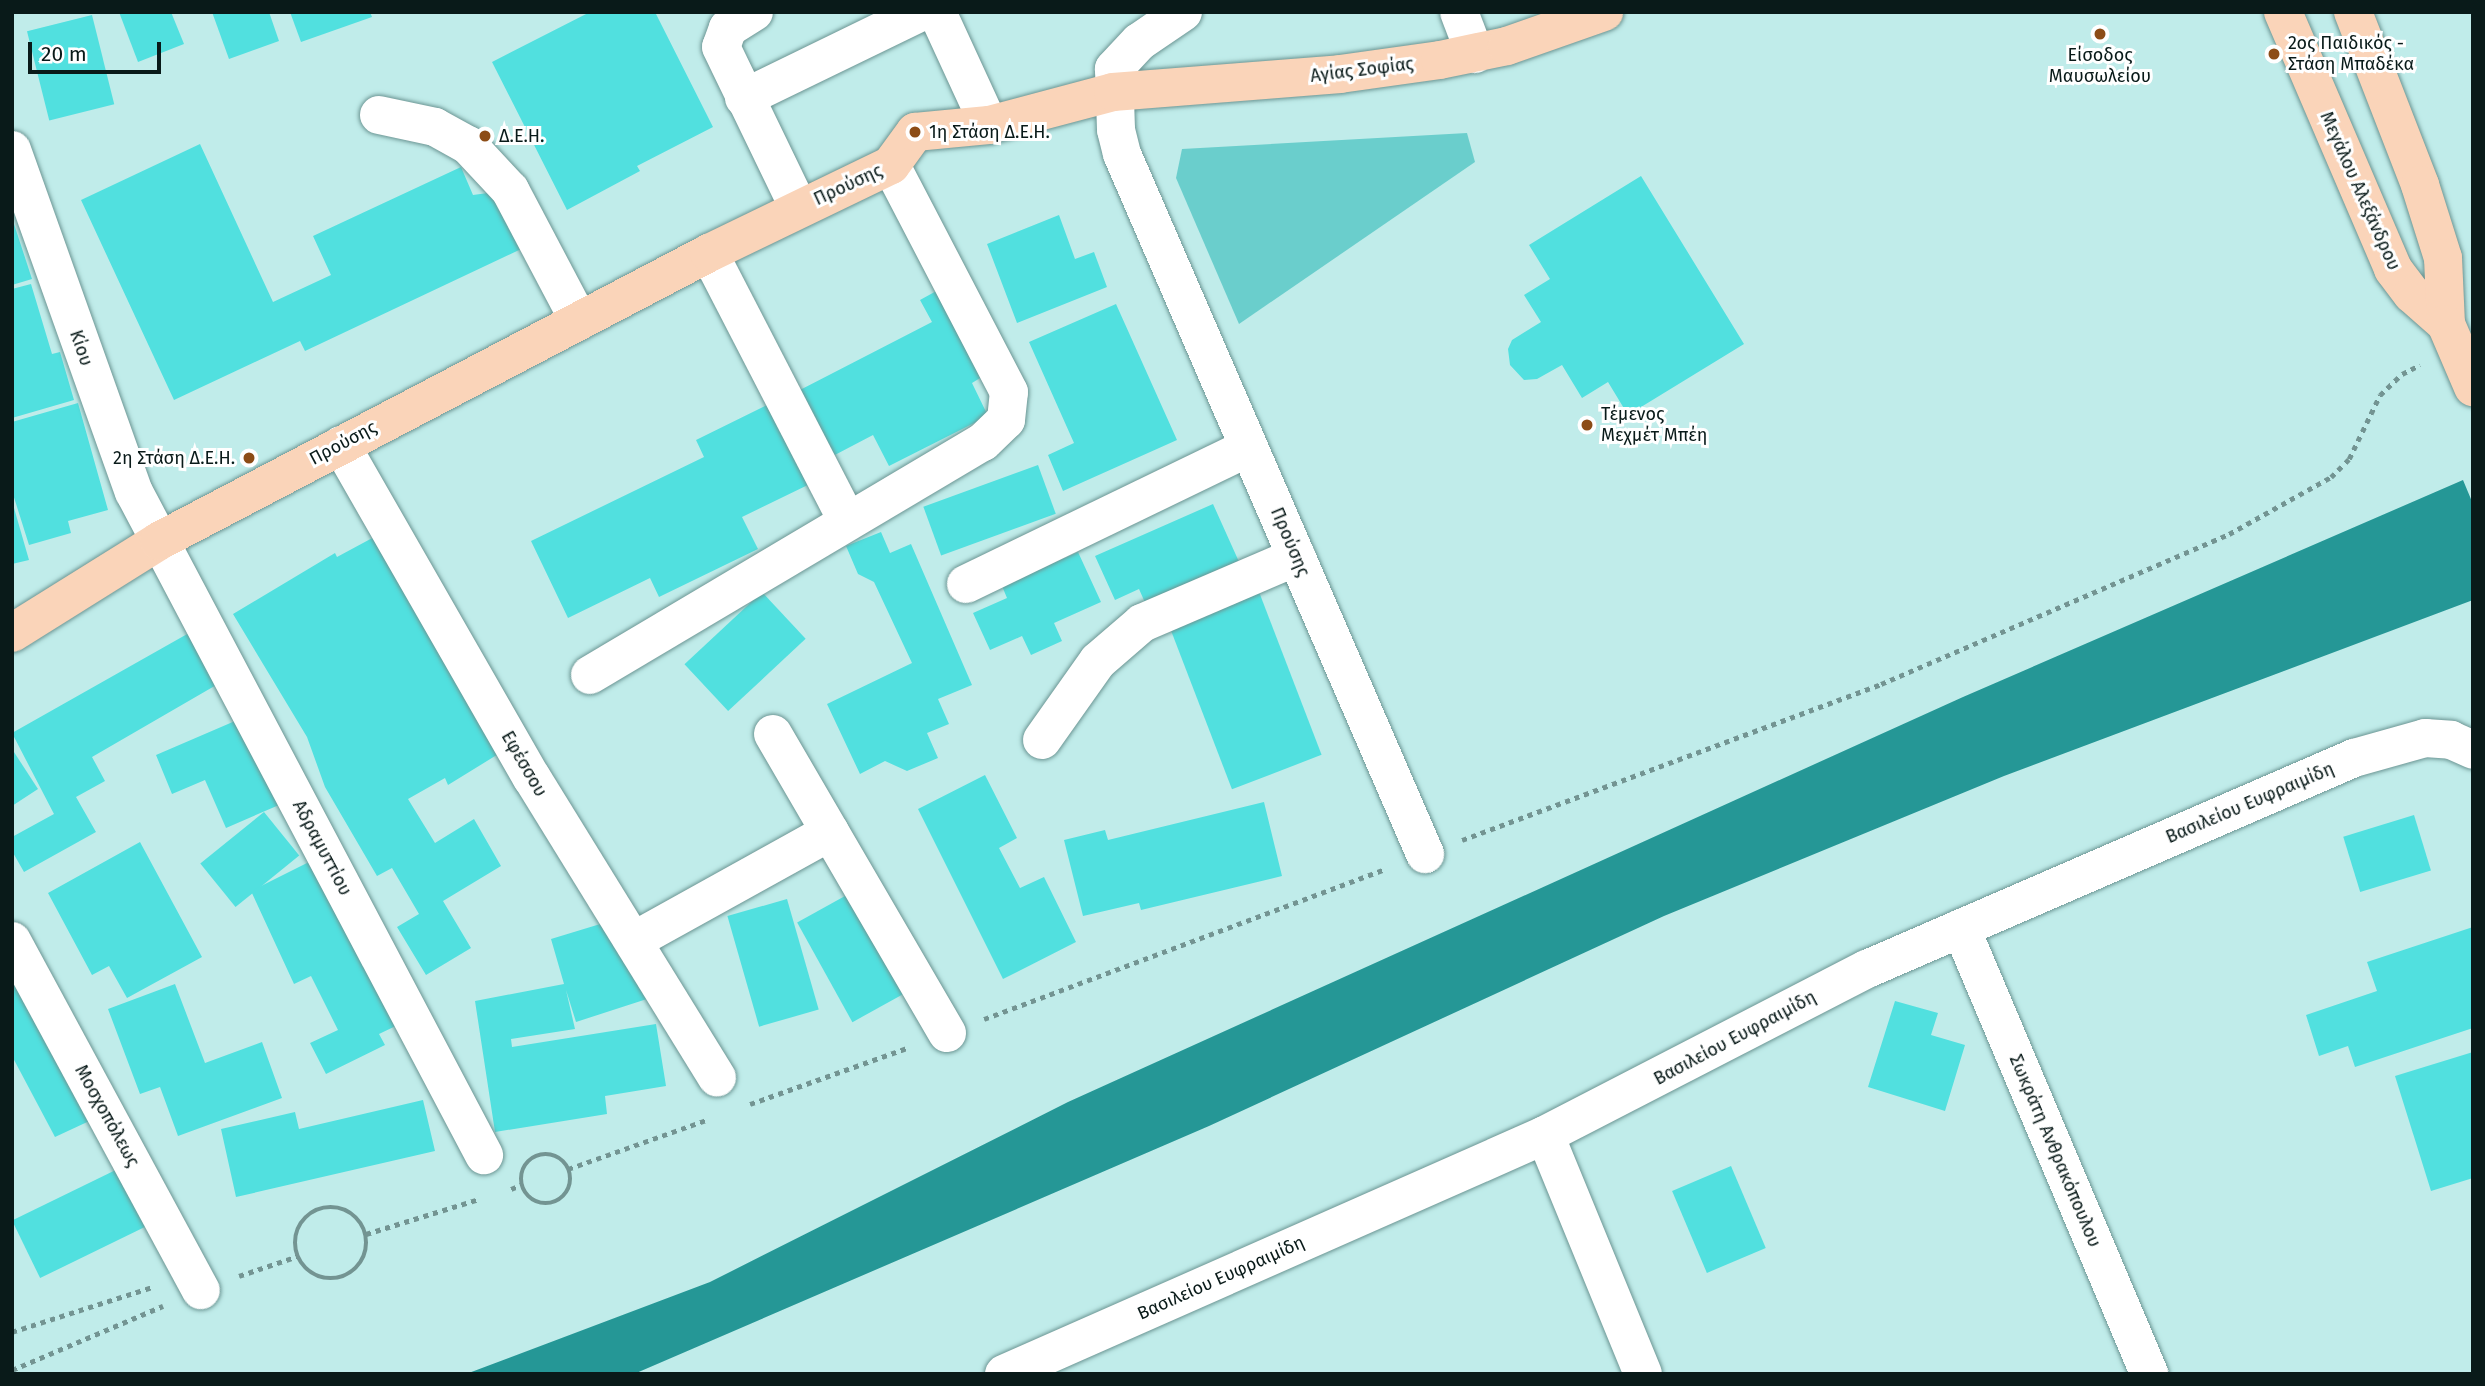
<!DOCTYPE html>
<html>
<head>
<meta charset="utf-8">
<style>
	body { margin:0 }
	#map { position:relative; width:2485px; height:1386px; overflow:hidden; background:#c0ecea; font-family:"Fira Sans",sans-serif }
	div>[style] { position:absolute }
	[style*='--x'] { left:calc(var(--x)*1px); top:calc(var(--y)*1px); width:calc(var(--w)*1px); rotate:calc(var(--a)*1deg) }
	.green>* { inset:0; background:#6acecc }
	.water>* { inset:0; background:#259796 }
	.building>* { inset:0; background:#51e0df; transform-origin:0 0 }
	.path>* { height:4.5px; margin-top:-2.25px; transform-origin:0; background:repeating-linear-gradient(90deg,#739492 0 5px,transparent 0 10px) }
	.path>.ring { margin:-2.25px; padding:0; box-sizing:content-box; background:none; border:4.5px solid #739492; border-radius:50% }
	.roads { filter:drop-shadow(0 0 2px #6b9593) drop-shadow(0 0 2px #6b9593) }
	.minor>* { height:38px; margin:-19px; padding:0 19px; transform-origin:19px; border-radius:19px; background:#fff }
	.major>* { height:38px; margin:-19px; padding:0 19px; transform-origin:19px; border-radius:19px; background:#fad4b9 }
	.dots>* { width:19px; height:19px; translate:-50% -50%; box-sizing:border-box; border:4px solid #fff; border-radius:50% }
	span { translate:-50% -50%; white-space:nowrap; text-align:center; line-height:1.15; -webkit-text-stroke:6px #fff; paint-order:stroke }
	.poi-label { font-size:18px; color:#091a19 }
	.left { translate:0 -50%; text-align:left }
	.right { translate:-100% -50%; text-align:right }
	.street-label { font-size:18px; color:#091a19 }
	.frame { position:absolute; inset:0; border:14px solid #091a19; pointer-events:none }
	.scale { position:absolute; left:28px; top:42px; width:133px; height:32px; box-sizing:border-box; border:4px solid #091a19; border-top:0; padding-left:9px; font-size:21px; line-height:24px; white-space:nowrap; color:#091a19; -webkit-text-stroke:5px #fff; paint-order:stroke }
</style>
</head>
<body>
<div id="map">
	<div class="green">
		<div style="clip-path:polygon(1467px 133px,1475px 162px,1239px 324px,1176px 178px,1182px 149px)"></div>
	</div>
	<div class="water">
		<div style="clip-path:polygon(2463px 480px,2473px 504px,2473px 600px,2004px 776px,1664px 916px,1209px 1126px,634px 1374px,466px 1374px,710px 1282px,1068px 1102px,1963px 697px)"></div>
	</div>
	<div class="building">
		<div style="clip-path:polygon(119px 12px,171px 12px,184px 44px,138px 62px)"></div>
		<div style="clip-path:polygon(212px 12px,269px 12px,279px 41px,229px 59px)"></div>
		<div style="clip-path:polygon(290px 12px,370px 12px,372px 17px,301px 42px)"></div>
		<div style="clip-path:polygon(590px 12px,655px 12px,713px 127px,637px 166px,640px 171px,567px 210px,492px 62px)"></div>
		<div style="left:92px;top:15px;width:92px;height:67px;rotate:76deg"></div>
		<div style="clip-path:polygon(200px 144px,273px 302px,331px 275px,313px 236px,461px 167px,473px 195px,510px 190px,536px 242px,305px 351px,300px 341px,174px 400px,81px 200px)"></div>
		<div style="clip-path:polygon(1641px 176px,1744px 344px,1628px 415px,1608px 382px,1582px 398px,1562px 365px,1537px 379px,1524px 380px,1510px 365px,1508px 349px,1512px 340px,1541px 322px,1524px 295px,1550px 279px,1529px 245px)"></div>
		<div style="clip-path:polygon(1059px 215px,1075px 259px,1094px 252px,1107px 287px,1017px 323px,987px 244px)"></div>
		<div style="clip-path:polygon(14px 224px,32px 279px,12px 285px,12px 225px)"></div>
		<div style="clip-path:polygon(31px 284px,52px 354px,60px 352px,74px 400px,12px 418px,12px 289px)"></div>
		<div style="clip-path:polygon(940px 289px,985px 375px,972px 383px,988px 416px,889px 466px,873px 435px,831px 457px,798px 391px,932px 322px,920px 300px)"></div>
		<div style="clip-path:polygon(1116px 304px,1177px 440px,1063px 491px,1048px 455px,1074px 443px,1029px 342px)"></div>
		<div style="clip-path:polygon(775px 401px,814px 482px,742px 517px,758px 549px,659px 597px,650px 578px,568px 618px,531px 541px,704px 457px,696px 440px)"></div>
		<div style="clip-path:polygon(78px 403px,108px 510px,68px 521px,71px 533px,29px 545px,12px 491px,12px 422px)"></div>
		<div style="left:1038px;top:465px;width:52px;height:122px;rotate:70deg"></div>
		<div style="clip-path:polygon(12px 501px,29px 560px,12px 564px)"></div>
		<div style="clip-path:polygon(1213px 504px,1240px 564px,1147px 607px,1139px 589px,1115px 600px,1095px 556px)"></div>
		<div style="clip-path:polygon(389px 529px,513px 745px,448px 785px,445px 778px,408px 799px,435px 843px,474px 819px,501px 866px,443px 901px,471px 948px,426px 975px,397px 927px,419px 914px,392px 868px,377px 876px,325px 787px,307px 737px,233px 614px,335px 553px,337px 557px)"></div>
		<div style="clip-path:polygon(881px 532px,890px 553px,911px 544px,972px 685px,938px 699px,949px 724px,927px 733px,938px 758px,907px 771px,885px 761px,860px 774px,827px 704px,912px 663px,874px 582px,858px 574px,846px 546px)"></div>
		<div style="clip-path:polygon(1078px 552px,1101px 602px,1054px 623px,1062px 641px,1031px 655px,1022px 636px,990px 650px,973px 613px,1007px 598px,1002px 586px)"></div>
		<div style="left:1256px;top:584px;width:183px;height:96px;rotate:69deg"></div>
		<div style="left:762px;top:592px;width:64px;height:106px;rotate:47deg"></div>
		<div style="clip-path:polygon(189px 633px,218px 684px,92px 757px,105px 781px,76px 797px,96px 832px,24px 872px,12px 851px,12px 837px,54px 814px,12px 733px)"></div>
		<div style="clip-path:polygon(242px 718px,279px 805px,226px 828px,205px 780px,172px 794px,156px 755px)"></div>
		<div style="clip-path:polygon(12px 749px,38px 789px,12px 806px)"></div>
		<div style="clip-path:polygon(985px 775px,1017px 838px,999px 848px,1020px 888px,1044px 877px,1076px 942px,1003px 979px,918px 809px)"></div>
		<div style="clip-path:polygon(1264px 802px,1282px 876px,1141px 910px,1139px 903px,1083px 916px,1064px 840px,1105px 830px,1108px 840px)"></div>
		<div style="left:264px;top:812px;width:56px;height:82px;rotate:51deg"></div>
		<div style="left:2414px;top:815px;width:58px;height:74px;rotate:73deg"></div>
		<div style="clip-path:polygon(140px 842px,202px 957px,127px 998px,109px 966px,92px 975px,48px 893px)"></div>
		<div style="clip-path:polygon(319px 857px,402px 1023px,379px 1034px,385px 1045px,326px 1074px,310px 1043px,338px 1030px,311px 976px,294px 984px,251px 891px)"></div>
		<div style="left:854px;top:891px;width:114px;height:65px;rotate:61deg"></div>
		<div style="left:787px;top:899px;width:115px;height:62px;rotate:74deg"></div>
		<div style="clip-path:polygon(620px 918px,650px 998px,576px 1022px,566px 990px,575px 1029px,511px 1039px,512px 1047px,656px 1024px,666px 1086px,605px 1096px,607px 1114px,495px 1132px,475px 1001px,564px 984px,551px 939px)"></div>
		<div style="clip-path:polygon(2473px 927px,2473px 1028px,2355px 1067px,2348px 1046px,2319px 1056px,2306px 1015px,2377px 991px,2367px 962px)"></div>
		<div style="clip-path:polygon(12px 947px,98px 1117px,55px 1137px,12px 1056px)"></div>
		<div style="clip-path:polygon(175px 984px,205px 1063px,262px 1042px,282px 1098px,178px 1136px,160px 1087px,140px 1094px,108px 1009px)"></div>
		<div style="clip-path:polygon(1895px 1001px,1938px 1013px,1931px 1035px,1965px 1045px,1945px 1111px,1868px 1087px)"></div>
		<div style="clip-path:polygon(2473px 1052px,2473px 1178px,2431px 1191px,2395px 1076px)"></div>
		<div style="clip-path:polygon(423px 1100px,435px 1151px,236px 1197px,221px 1129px,295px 1112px,299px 1129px)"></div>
		<div style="left:128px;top:1164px;width:64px;height:129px;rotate:64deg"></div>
		<div style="left:1731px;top:1166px;width:89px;height:64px;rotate:67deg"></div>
	</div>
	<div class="path">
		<div style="--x:1462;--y:840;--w:447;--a:-20.4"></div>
		<div style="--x:1881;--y:684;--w:379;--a:-23.3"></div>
		<div style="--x:2229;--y:534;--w:117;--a:-29.2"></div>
		<div style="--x:2331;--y:477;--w:25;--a:-45"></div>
		<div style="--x:2349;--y:459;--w:71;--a:-64.2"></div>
		<div style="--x:2380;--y:395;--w:30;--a:-44"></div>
		<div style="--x:2402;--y:374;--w:20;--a:-27"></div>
		<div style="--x:984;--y:1019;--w:428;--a:-20.5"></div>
		<div style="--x:750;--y:1104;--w:167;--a:-19.6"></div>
		<div class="ring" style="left:521px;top:1154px;width:45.5px;height:45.5px"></div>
		<div style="--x:568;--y:1169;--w:146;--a:-19.5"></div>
		<div style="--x:511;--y:1189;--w:11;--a:-22"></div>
		<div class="ring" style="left:295px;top:1207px;width:67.5px;height:67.5px"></div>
		<div style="--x:366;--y:1234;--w:118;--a:-17.2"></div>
		<div style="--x:239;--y:1276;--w:62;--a:-18.7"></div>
		<div style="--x:12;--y:1332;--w:147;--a:-17.8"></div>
		<div style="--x:12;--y:1370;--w:164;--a:-23"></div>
	</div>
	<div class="roads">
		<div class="minor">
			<div style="--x:754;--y:12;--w:31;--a:148"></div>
			<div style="--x:728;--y:28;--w:20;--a:110"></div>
			<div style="--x:721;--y:47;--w:179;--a:64.2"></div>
			<div style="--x:937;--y:12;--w:124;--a:65.3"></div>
			<div style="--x:1183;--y:12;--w:53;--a:145.7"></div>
			<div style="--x:1139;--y:42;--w:37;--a:133"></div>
			<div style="--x:1114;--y:69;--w:61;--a:88.1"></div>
			<div style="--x:1116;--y:130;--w:25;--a:76"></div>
			<div style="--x:1122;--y:154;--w:763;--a:66.59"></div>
			<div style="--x:1459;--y:12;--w:45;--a:69.1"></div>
			<div style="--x:744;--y:98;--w:197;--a:-25.9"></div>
			<div style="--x:379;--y:115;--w:57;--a:12.1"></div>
			<div style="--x:435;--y:127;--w:38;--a:29"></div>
			<div style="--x:468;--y:145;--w:62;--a:47"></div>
			<div style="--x:510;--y:190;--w:148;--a:62.2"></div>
			<div style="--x:12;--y:150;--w:363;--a:70.4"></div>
			<div style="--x:134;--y:492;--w:750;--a:62.17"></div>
			<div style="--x:709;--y:253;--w:301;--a:62.7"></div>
			<div style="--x:341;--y:445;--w:384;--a:60.2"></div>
			<div style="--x:532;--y:778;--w:352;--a:58.3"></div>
			<div style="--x:966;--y:584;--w:314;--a:-25.8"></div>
			<div style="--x:590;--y:675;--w:457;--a:-30.7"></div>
			<div style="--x:983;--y:442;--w:32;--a:-44"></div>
			<div style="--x:1006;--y:420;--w:28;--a:-84"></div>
			<div style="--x:1009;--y:392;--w:256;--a:-117.5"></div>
			<div style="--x:773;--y:734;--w:346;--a:59.8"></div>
			<div style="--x:1042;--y:740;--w:97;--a:-54.7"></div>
			<div style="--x:1098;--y:661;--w:58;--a:-40.8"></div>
			<div style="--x:1142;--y:623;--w:168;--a:-23.2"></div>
			<div style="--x:1961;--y:928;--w:484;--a:67.1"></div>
			<div style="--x:635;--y:940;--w:223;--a:-29"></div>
			<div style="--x:12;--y:941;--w:397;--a:61.6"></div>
			<div style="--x:1545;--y:1135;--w:258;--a:67.7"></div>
			<div style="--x:1004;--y:1374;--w:591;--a:-23.83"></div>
			<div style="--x:1545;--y:1135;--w:362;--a:-27.3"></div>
			<div style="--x:1867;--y:969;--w:531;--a:-23.43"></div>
			<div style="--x:2354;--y:758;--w:74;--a:-15.7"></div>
			<div style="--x:2425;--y:738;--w:26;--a:4"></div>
			<div style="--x:2451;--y:740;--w:24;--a:24"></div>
		</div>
		<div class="major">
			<div style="--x:2283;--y:12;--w:280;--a:66.8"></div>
			<div style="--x:2393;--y:269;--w:31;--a:53"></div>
			<div style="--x:2412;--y:294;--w:45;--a:41.4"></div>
			<div style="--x:2353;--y:12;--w:186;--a:68.8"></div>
			<div style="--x:2420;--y:185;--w:77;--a:72.5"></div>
			<div style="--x:2443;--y:258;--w:66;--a:87.4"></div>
			<div style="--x:2446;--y:324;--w:69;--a:66.8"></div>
			<div style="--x:12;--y:633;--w:173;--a:-32"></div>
			<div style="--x:159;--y:541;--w:621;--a:-27.64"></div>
			<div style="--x:709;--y:253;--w:202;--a:-25.8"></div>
			<div style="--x:891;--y:165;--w:41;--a:-54"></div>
			<div style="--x:915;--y:132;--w:74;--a:-5.4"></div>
			<div style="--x:989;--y:125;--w:128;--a:-14.9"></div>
			<div style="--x:1113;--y:92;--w:228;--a:-4.5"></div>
			<div style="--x:1340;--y:74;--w:101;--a:-8"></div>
			<div style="--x:1440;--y:60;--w:68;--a:-11.8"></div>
			<div style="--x:1507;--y:46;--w:103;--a:-19.3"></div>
		</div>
	</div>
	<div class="dots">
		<div style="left:2100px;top:34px;background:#8c4c16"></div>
		<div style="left:2274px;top:54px;background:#8c4c16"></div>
		<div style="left:915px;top:132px;background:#8c4c16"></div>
		<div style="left:485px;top:136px;background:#8c4c16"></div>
		<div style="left:1587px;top:425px;background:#8c4c16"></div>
		<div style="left:249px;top:458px;background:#8c4c16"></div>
	</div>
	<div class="poi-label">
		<span class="left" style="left:2288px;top:54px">2ος Παιδικός -<br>Στάση Μπαδέκα</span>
		<span style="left:2100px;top:66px">Είσοδος<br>Μαυσωλείου</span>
		<span class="left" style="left:929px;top:132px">1η Στάση Δ.Ε.Η.</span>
		<span class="left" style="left:499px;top:136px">Δ.Ε.Η.</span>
		<span class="left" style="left:1601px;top:425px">Τέμενος<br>Μεχμέτ Μπέη</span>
		<span class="right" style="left:235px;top:458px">2η Στάση Δ.Ε.Η.</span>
	</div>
	<div class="street-label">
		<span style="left:1362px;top:70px;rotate:-7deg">Αγίας Σοφίας</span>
		<span style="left:848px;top:185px;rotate:-25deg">Προύσης</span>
		<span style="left:2360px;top:191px;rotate:66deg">Μεγάλου Αλεξάνδρου</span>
		<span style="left:81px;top:348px;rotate:71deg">Κίου</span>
		<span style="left:343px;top:443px;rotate:-28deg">Προύσης</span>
		<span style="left:1290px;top:542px;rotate:67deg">Προύσης</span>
		<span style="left:524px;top:764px;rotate:60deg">Εφέσσου</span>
		<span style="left:2250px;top:803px;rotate:-23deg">Βασιλείου Ευφραιμίδη</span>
		<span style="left:322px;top:848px;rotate:62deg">Αδραμυττίου</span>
		<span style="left:1735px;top:1038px;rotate:-28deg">Βασιλείου Ευφραιμίδη</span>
		<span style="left:107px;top:1116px;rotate:61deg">Μοσχοπόλεως</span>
		<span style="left:2055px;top:1151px;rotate:67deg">Σωκράτη Ανθρακόπουλου</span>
		<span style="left:1221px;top:1278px;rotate:-24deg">Βασιλείου Ευφραιμίδη</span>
	</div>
	<div class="frame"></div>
	<div class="scale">20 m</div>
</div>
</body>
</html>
